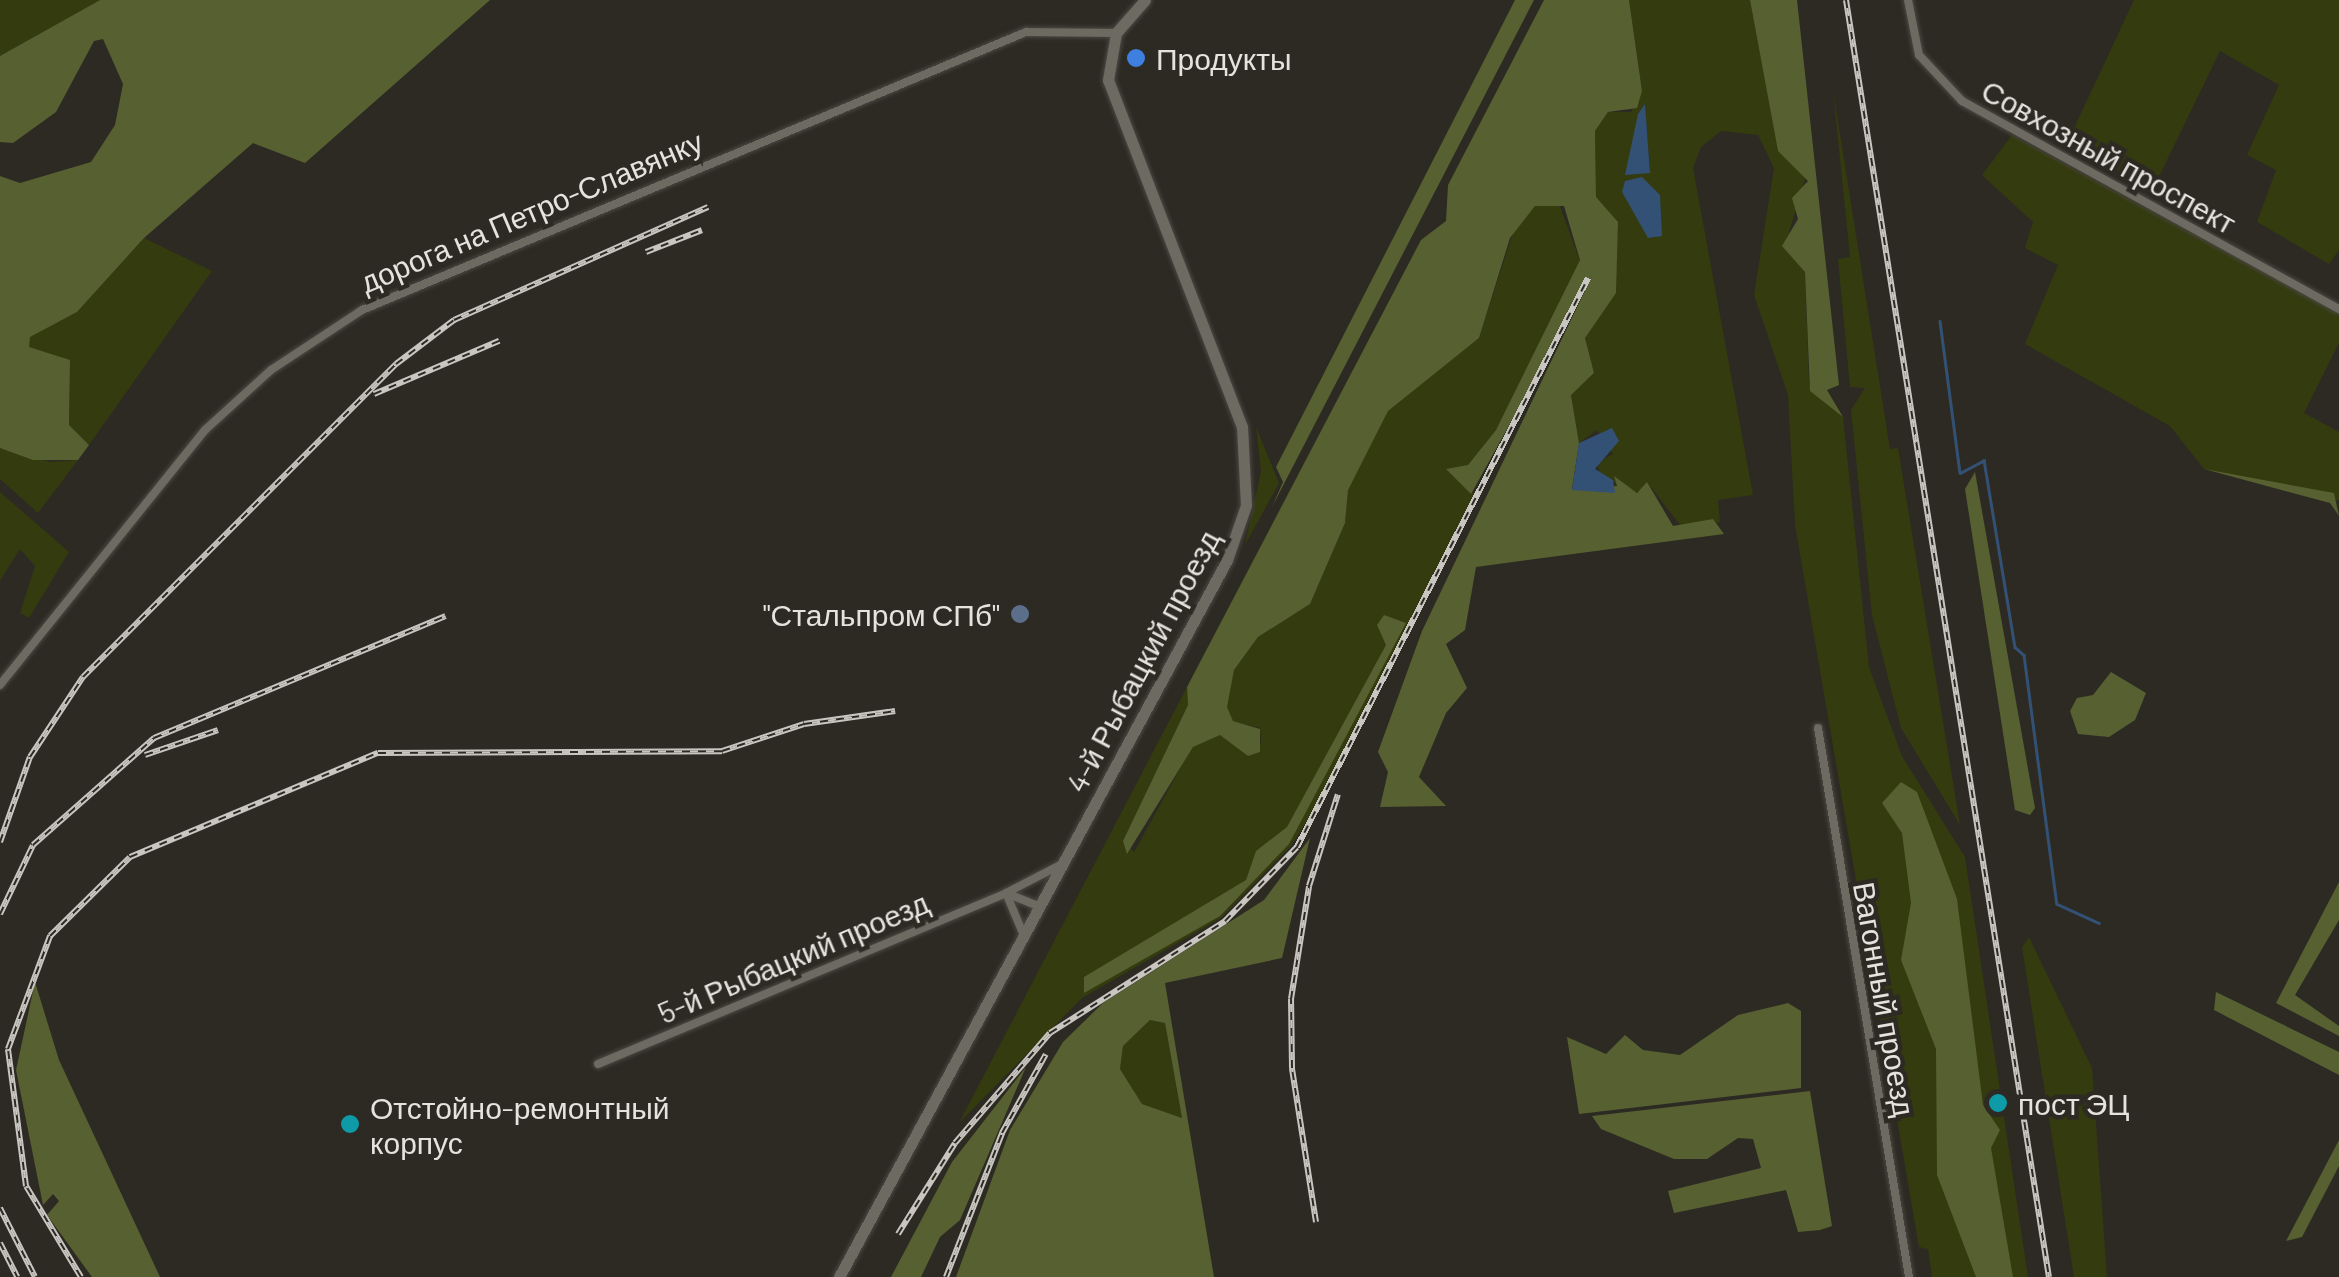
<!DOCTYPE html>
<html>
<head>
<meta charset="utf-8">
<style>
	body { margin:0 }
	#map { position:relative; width:2339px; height:1277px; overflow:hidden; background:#2d2a23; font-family:Barlow,sans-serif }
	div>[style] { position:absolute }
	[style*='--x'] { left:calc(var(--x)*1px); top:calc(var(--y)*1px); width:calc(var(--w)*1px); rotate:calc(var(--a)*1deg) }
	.green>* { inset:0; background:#343b0f }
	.forest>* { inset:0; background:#576031 }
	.water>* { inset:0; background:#335175 }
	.stream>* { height:2.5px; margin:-1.25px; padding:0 1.25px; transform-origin:1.25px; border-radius:1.25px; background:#335175 }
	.roads { filter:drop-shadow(0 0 2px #4b4844) drop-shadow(0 0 2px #4b4844) }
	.street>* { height:8px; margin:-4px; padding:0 4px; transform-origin:4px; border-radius:4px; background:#6d6a62 }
	.secondary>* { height:11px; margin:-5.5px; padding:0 5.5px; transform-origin:5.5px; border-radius:5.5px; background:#6d6a62 }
	.rail>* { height:6px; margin-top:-3px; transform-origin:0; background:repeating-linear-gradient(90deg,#2d2a23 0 8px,#c9c6c1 0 16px); box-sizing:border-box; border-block:2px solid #c9c6c1 }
	.dots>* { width:28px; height:28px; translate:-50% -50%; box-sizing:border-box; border:5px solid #2d2a23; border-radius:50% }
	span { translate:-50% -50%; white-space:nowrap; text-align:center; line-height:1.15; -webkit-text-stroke:9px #2d2a23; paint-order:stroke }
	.poi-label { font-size:30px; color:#e6e3df }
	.left { translate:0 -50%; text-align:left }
	.right { translate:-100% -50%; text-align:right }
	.street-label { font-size:30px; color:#e6e3df }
</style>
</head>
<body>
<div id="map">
	<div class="green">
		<div style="clip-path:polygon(0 0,100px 0,0 56px)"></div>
		<div style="clip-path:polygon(evenodd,1629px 0,1750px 0,1778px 150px,1807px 173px,1789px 232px,1805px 272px,1809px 384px,1843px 417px,1869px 667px,1902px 756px,1965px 857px,2028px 1277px,1932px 1277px,1928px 1249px,1919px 1247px,1795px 525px,1788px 395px,1754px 295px,1774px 168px,1758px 135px,1721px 131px,1701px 147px,1693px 168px,1753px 495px,1718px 500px,1720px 522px,1684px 530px,1650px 486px,1634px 493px,1599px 475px,1598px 462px,1613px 454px,1597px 430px,1579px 443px,1571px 394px,1594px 374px,1585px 338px,1615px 285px,1618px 222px,1596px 198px,1595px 131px,1608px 112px,1631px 112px,1642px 91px,1629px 0,1645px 104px,1650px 172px,1626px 175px,1638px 118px,1645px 104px)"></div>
		<div style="clip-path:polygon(2134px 0,2339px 0,2339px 250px,2329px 264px,2257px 222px,2276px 170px,2247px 155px,2279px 85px,2220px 51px,2152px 191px,2067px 143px)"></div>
		<div style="clip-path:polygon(1833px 90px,1890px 449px,1898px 448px,1960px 825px,1901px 728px,1872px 615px,1851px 410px,1865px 388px,1850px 387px,1838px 259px,1850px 257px)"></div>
		<div style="clip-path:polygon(2012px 135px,2339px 314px,2339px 343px,2304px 413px,2339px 432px,2339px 501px,2204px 469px,2170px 426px,2025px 344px,2058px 265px,2025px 248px,2033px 222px,1982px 175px)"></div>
		<div style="clip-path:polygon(1558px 201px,1580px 261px,1566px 295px,1496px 430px,1468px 465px,1447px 469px,1475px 494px,1346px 758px,1291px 846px,1221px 918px,1082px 998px,959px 1123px,1187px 687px,1188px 705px,1123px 841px,1134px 852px,1192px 747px,1220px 735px,1261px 744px,1260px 728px,1232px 721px,1226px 707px,1234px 670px,1258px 637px,1310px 604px,1345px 523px,1347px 490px,1388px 410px,1479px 338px,1514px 230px,1535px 206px)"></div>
		<div style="clip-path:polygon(144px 238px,212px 271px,89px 445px,69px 425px,70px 383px,29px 347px,29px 337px,77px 312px)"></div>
		<div style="clip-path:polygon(1256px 427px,1279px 483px,1245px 545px,1261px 471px)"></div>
		<div style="clip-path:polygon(0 448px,50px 462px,78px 460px,38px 513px,0 479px)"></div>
		<div style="clip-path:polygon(0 492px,69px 552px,29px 618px,20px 613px,35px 566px,20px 549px,0 581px)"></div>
		<div style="clip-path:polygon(2029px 937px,2092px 1068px,2107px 1277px,2074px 1277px,2022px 947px)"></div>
		<div style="clip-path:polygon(1150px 1020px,1165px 1023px,1182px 1118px,1142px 1104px,1120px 1069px,1123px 1046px)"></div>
	</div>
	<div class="forest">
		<div style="clip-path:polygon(100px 0,490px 0,305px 163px,253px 143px,144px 238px,77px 312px,30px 337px,29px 347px,70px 360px,69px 425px,89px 445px,78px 460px,33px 460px,0 448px,0 176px,20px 183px,91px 162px,115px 125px,123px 84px,103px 39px,94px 41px,56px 112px,13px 143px,0 142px,0 56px)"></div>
		<div style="clip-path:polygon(1515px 0,1534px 0,1272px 507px,1283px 482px,1276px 467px)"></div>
		<div style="clip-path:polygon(1544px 0,1629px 0,1642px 91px,1637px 108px,1608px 112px,1595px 131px,1596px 197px,1618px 222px,1616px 293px,1585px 338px,1594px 373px,1571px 395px,1579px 443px,1572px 489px,1617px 486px,1614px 476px,1637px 493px,1647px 482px,1673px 526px,1713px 519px,1724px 534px,1476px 567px,1465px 630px,1446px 644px,1467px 688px,1446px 713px,1419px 777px,1446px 806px,1380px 807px,1388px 772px,1378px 752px,1422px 631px,1592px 276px,1471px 494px,1446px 469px,1468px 465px,1496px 430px,1580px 260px,1564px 206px,1535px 206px,1510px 238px,1479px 338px,1388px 411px,1348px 490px,1345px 523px,1310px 604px,1258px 637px,1234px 670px,1227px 707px,1233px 721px,1260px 729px,1260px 752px,1248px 756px,1220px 735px,1193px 747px,1127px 854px,1123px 841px,1188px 705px,1187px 687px,1421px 240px,1446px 221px,1448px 185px)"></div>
		<div style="clip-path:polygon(1750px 0,1797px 0,1839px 385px,1827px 390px,1843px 417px,1810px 391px,1805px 272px,1782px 246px,1798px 219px,1792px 198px,1808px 181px,1778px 151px)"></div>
		<div style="clip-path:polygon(2204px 469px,2334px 493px,2339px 516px,2330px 503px)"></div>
		<div style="clip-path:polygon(1975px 472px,2035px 808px,2030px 815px,2015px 810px,1965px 489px)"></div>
		<div style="clip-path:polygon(1384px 615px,1406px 623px,1289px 844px,1220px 916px,1084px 993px,1084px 977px,1246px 880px,1256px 851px,1287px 827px,1386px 645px,1377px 625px)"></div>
		<div style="clip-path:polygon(2111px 672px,2146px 693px,2135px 720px,2109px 737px,2078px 734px,2070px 711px,2077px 698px,2093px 695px)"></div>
		<div style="clip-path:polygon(1901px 782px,1917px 792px,1957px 899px,1983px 1105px,2000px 1130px,1991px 1148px,2013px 1277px,1976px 1277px,1937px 1175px,1936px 1049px,1901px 960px,1911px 903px,1902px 833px,1882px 803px)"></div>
		<div style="clip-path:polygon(evenodd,1310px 838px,1282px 958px,1165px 983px,1214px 1277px,956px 1277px,1010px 1130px,1063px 1042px,1103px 1003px,1264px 900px,1310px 838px,1150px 1020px,1165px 1023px,1182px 1118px,1142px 1104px,1120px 1069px,1123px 1046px,1150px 1020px)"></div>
		<div style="clip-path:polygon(2339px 882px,2339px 920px,2295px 995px,2339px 1026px,2339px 1036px,2276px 1003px)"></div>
		<div style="clip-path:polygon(35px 982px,59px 1060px,160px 1277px,92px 1277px,47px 1215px,59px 1201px,53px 1194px,43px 1205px,16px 1070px)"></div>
		<div style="clip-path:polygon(2216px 992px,2339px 1052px,2339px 1075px,2214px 1010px)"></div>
		<div style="clip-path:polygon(1788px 1003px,1801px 1011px,1801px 1088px,1579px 1114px,1567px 1037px,1606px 1054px,1625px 1035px,1643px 1050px,1680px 1055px,1738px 1015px)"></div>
		<div style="clip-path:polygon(1026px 1067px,960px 1220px,940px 1237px,921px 1277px,891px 1277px,952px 1162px)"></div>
		<div style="clip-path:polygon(1810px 1091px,1832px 1226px,1820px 1230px,1798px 1232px,1786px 1190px,1674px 1213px,1668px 1191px,1761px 1168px,1753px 1139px,1738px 1138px,1707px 1159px,1674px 1159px,1601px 1129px,1592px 1116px)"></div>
		<div style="clip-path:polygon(2339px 1140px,2339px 1166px,2302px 1237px,2286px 1241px)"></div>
	</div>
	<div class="water">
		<div style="clip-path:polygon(1645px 104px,1650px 173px,1625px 175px,1638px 114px)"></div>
		<div style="clip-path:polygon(1642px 177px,1660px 195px,1662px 236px,1648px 238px,1622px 192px,1625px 181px)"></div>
		<div style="clip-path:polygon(1612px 428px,1619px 441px,1595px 469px,1613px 480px,1615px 493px,1572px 490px,1579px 443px)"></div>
	</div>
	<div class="stream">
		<div style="--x:1940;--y:321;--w:153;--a:82.5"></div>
		<div style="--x:1960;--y:473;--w:27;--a:-28"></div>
		<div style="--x:1984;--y:460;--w:190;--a:80.6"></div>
		<div style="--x:2015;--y:647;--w:12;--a:42"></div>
		<div style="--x:2024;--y:655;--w:251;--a:82.5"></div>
		<div style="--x:2057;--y:904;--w:46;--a:24.3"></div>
	</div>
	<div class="roads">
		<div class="street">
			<div style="--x:1908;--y:0;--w:56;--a:78.7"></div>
			<div style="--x:1919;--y:55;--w:63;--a:46.9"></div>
			<div style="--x:1962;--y:101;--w:431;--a:28.9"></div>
			<div style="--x:0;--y:685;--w:327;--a:-51.2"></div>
			<div style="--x:205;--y:430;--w:89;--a:-42.3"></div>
			<div style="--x:271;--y:370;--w:109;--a:-33.4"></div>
			<div style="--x:362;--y:310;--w:720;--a:-22.72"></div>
			<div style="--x:1026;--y:32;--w:90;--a:0.6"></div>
			<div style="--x:1818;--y:728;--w:556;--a:80.59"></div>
			<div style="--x:1022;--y:931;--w:41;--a:-112.8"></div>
			<div style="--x:1006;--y:893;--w:61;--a:-27.4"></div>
			<div style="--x:598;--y:1064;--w:442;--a:-22.7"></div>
			<div style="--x:1006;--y:893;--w:32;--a:22"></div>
		</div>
		<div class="secondary">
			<div style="--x:839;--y:1277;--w:815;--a:-61.58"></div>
			<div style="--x:1227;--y:560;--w:58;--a:-70.9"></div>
			<div style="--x:1246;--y:505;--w:78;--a:-92.9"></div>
			<div style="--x:1242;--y:427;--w:372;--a:-111.1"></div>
			<div style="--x:1108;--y:80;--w:48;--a:-80.3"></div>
			<div style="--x:1116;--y:33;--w:44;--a:-48.7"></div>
		</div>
	</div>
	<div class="rail">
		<div style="--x:1846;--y:0;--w:1293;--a:80.97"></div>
		<div style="--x:646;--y:252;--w:60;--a:-21.4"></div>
		<div style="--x:374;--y:394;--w:136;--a:-23"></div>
		<div style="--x:145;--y:755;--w:77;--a:-18.9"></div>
		<div style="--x:0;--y:842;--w:90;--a:-70.6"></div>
		<div style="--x:30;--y:757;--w:96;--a:-56.5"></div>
		<div style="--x:83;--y:677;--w:443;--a:-45"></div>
		<div style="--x:396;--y:364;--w:73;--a:-37.2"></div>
		<div style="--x:454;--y:320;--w:278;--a:-24"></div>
		<div style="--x:0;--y:914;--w:76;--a:-64.4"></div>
		<div style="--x:33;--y:845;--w:162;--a:-41.5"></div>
		<div style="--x:154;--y:738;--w:316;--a:-22.7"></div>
		<div style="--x:0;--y:1208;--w:77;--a:63.1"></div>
		<div style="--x:1316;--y:1222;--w:156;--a:-98.9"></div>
		<div style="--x:1292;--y:1068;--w:69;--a:-90.8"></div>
		<div style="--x:1291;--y:999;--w:114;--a:-80.9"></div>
		<div style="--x:1309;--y:886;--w:96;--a:-72.5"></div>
		<div style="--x:898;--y:1234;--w:107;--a:-57.9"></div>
		<div style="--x:955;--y:1143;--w:145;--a:-49.2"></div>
		<div style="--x:1050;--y:1033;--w:208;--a:-32.6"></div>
		<div style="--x:1225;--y:921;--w:103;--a:-45.8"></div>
		<div style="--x:1297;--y:847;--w:639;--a:-62.91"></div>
		<div style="--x:0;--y:1243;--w:38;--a:63"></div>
		<div style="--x:81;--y:1277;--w:106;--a:-121.1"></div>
		<div style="--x:26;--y:1186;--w:138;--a:-97.5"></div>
		<div style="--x:8;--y:1049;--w:121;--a:-69.6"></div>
		<div style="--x:50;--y:936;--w:112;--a:-44.6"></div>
		<div style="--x:130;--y:857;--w:269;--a:-22.8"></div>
		<div style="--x:378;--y:753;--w:344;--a:-0.3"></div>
		<div style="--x:722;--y:751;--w:86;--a:-18.2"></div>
		<div style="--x:804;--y:724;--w:92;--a:-8.1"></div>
		<div style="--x:946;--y:1277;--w:155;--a:-68.7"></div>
		<div style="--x:1002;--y:1133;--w:90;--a:-60.9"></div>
	</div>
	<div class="dots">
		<div style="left:1136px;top:58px;background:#3f7fe0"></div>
		<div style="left:1020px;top:614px;background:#5c6f8a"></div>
		<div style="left:1998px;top:1103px;background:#0f9aa8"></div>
		<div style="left:350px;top:1124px;background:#0f9aa8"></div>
	</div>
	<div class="poi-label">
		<span class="left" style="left:1156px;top:58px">Продукты</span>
		<span class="right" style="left:1000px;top:614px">"Стальпром СПб"</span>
		<span class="left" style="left:2018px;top:1103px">пост ЭЦ</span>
		<span class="left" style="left:370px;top:1124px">Отстойно-ремонтный<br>корпус</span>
	</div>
	<div class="street-label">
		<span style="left:2109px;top:156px;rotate:29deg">Совхозный проспект</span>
		<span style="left:531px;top:211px;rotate:-23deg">дорога на Петро-Славянку</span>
		<span style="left:1142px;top:661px;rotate:-62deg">4-й Рыбацкий проезд</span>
		<span style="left:793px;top:957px;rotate:-23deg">5-й Рыбацкий проезд</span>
		<span style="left:1885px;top:999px;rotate:80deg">Вагонный проезд</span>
	</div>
</div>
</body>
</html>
